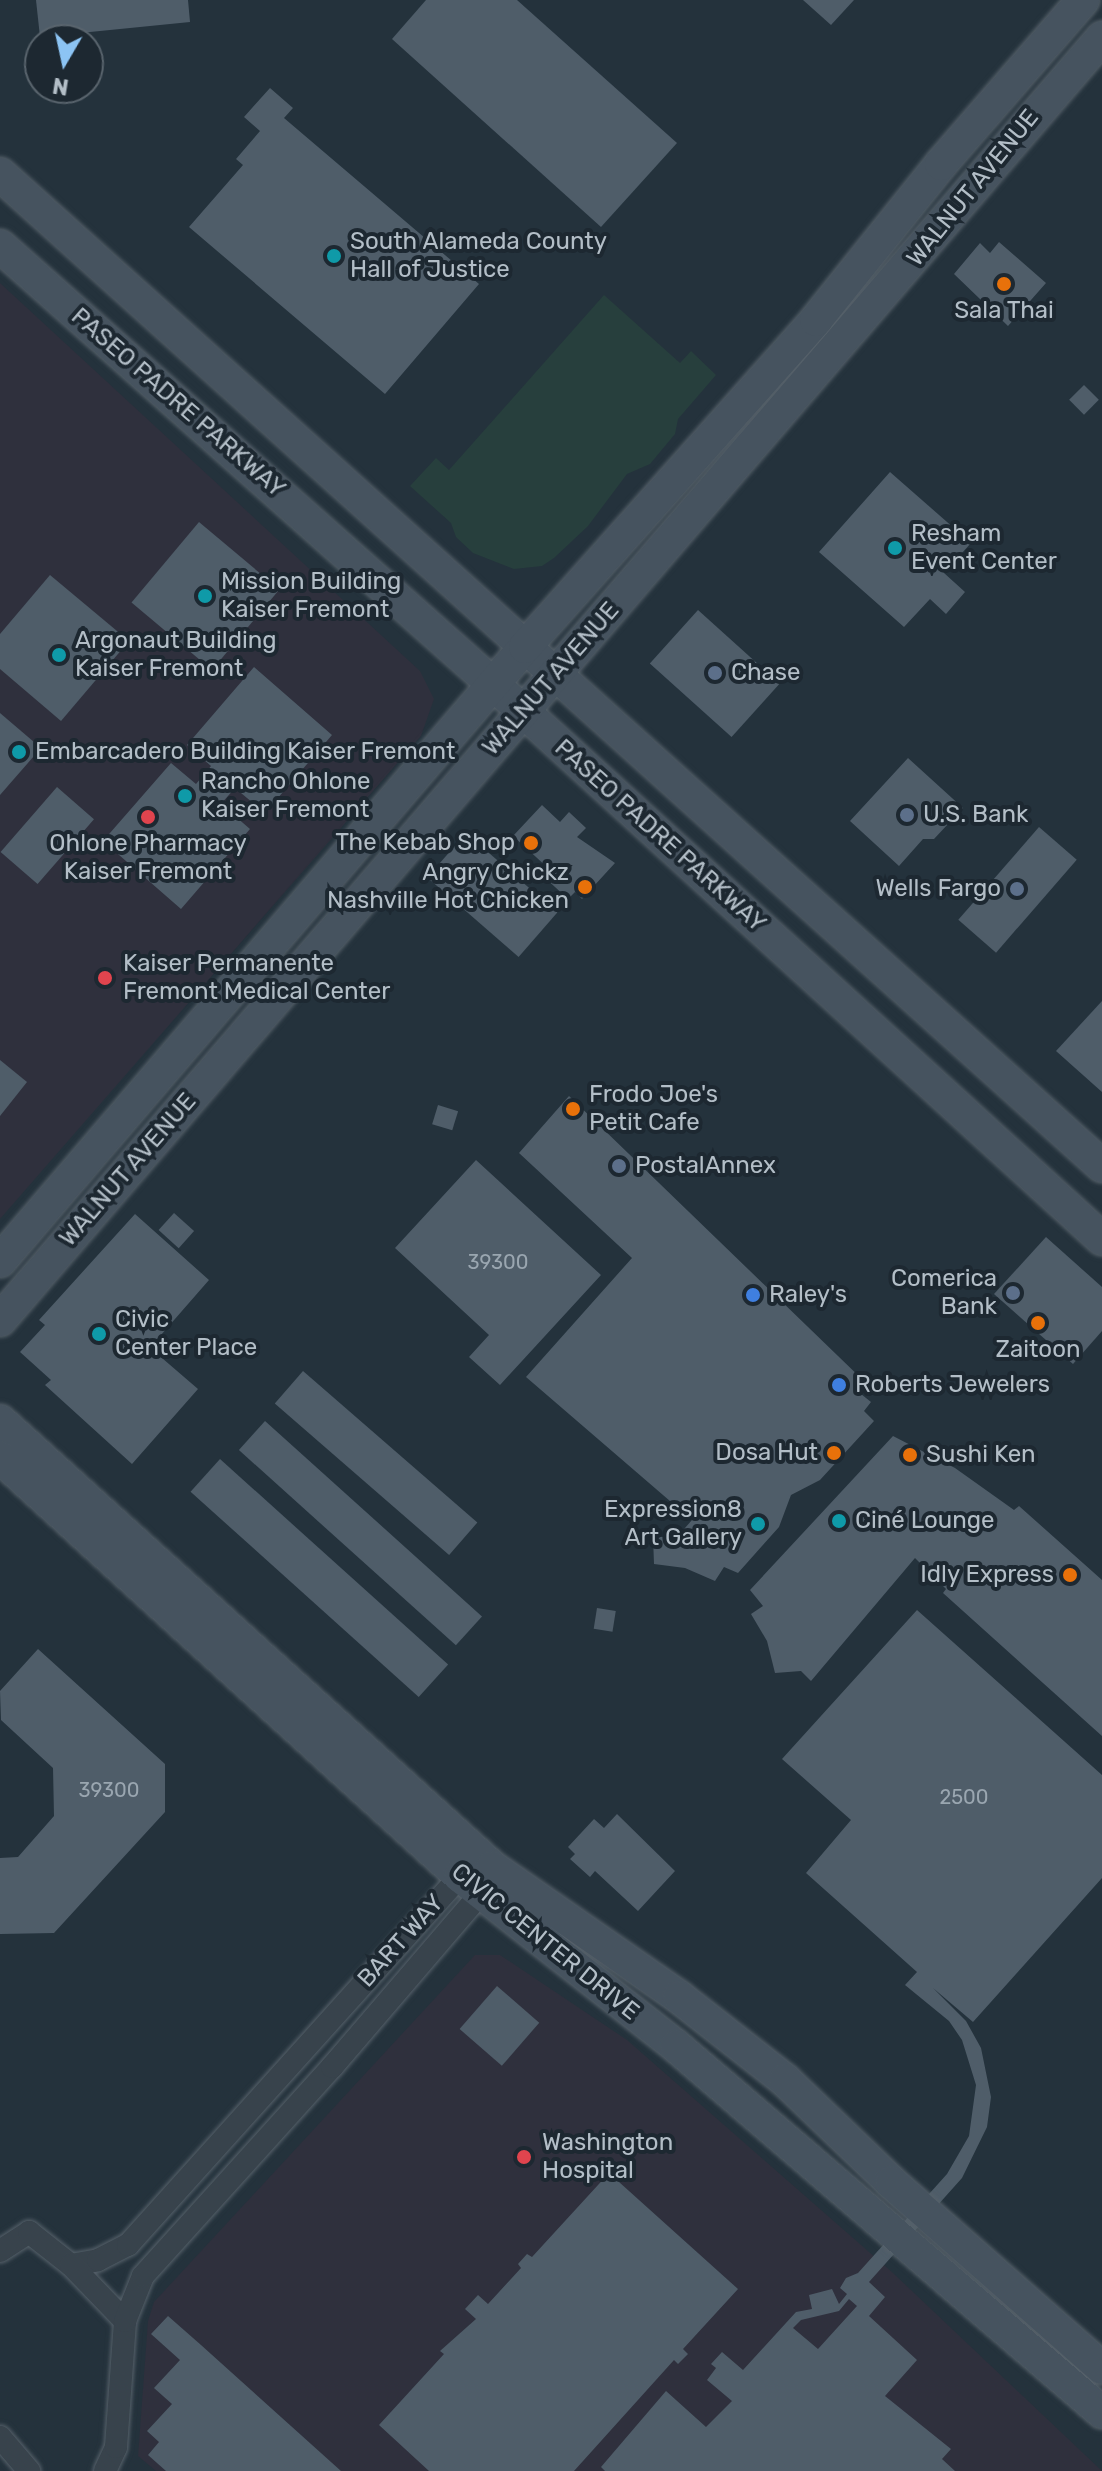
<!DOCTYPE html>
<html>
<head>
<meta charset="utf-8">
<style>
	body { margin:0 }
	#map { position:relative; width:1102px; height:2471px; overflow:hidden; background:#24323c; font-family:Rubik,sans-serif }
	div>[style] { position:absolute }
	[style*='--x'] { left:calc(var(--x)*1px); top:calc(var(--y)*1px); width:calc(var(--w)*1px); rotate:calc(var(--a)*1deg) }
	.medical>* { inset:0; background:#2f303d }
	.green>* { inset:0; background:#273f3d }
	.building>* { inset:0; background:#4f5d69; transform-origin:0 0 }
	.roads { filter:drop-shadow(0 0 2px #56616a) drop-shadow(0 0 2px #56616a) }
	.minor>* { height:22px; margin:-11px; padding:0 11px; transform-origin:11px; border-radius:11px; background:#38434c }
	.secondary>* { height:32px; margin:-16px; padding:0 16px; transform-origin:16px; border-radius:16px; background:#46535f }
	.dots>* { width:22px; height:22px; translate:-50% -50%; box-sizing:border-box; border:4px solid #1d2831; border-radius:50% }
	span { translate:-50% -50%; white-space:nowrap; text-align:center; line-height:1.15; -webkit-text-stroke:8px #1d2831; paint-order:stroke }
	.number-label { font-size:20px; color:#9aa6b0 }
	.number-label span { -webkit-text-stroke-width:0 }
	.street-label { font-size:24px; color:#b3bec7 }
	.poi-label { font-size:24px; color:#b3bec7 }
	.left { translate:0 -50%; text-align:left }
	.right { translate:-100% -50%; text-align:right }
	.north { position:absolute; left:24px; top:24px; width:80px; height:80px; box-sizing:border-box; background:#1d2831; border:2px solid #59646d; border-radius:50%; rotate:189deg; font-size:22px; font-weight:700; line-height:32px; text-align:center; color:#b3bec7 }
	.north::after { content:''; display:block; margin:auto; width:28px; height:36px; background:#8cc4f4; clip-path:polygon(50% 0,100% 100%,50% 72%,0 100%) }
</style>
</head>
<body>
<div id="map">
	<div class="medical">
		<div style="clip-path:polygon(0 283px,420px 671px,434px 699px,421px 736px,0 1219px)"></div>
		<div style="clip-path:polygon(475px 1955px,500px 1955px,627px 2040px,893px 2273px,1102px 2471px,156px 2471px,138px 2456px,148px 2321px,154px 2302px)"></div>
	</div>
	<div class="green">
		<div style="clip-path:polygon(604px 295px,680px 363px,691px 351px,716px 375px,678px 419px,675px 434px,650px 464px,627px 474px,588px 526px,554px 558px,542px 566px,514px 569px,473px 553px,456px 537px,451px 523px,410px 486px,436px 458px,449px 470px)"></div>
	</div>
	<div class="building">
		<div style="clip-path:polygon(36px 0,188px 0,190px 22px,40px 37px)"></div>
		<div style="clip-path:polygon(426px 0,517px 0,677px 143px,601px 227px,392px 39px)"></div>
		<div style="clip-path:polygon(803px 0,854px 0,831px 25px)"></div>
		<div style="clip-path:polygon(270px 88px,293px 108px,284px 118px,479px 284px,385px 394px,189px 227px,243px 165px,236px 159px,260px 131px,244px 117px)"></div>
		<div style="clip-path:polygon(999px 242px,1046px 283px,1008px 326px,954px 274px,980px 243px,990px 253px)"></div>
		<div style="left:1084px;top:385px;width:21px;height:21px;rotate:45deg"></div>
		<div style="clip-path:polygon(890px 472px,971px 543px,944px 573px,965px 592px,946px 614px,930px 599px,904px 627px,819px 552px)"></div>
		<div style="left:199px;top:522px;width:105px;height:105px;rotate:40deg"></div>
		<div style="clip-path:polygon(50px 575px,129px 641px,61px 721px,0 669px,0 634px)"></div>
		<div style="left:698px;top:610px;width:110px;height:72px;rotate:42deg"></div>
		<div style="clip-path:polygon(254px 667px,332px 735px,265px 813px,235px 788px,221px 804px,250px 829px,181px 909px,103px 841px,171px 763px,196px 784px,211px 766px,187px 745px)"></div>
		<div style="clip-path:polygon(0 713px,41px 748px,0 795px)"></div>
		<div style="clip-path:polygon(908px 758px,963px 808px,934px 839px,923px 839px,899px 866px,850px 821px)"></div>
		<div style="left:57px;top:787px;width:49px;height:86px;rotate:41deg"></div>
		<div style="clip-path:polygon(542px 805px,560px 822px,569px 812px,586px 828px,577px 837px,615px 863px,582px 899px,575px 892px,568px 899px,542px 875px,548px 868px,513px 836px)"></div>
		<div style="left:1039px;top:827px;width:50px;height:123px;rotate:41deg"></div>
		<div style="left:466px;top:833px;width:121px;height:59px;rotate:41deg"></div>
		<div style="clip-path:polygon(1102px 1001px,1102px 1092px,1056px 1051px)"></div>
		<div style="clip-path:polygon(0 1060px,27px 1082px,0 1116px)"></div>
		<div style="clip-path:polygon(569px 1096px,868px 1385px,861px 1394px,871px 1402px,864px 1411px,874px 1421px,820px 1480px,791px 1495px,779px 1527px,738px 1573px,724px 1567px,715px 1581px,685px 1568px,654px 1564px,653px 1537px,677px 1537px,692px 1520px,526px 1377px,632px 1258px,519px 1153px)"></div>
		<div style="left:438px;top:1105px;width:21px;height:20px;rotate:17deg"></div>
		<div style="clip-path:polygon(476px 1160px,601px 1275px,500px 1385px,469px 1357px,489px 1335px,395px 1248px)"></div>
		<div style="left:174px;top:1213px;width:27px;height:23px;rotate:42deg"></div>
		<div style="clip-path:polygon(135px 1214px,209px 1280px,154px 1343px,155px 1352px,198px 1389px,132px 1464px,45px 1385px,51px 1380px,20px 1352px,45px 1325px,39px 1320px)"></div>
		<div style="clip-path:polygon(1046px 1237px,1102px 1287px,1102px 1331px,1073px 1364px,994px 1294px)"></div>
		<div style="left:303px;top:1371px;width:231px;height:43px;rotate:41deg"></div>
		<div style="left:265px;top:1421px;width:292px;height:39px;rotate:42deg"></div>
		<div style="clip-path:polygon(893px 1436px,955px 1468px,1014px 1510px,1019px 1506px,1102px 1580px,1102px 1736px,943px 1593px,946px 1589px,915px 1558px,811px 1681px,801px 1671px,775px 1673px,767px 1641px,751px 1614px,763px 1606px,750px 1590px)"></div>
		<div style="left:220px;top:1459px;width:307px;height:44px;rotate:42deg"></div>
		<div style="left:597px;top:1608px;width:19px;height:21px;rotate:9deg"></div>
		<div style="clip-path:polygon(evenodd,917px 1610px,1102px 1775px,1102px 1878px,973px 2022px,933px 1988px,966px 2021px,981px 2048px,991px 2097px,987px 2127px,962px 2178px,869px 2282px,885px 2297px,869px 2316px,917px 2360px,885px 2396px,951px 2449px,942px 2459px,955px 2471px,605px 2471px,601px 2467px,666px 2391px,706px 2427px,732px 2401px,707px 2380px,716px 2368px,711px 2364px,722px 2352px,743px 2370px,796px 2312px,812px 2309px,809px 2295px,832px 2289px,839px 2304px,847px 2294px,840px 2288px,846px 2278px,858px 2273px,947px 2174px,969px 2136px,976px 2085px,962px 2040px,949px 2021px,905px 1985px,917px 1972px,806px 1873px,851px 1820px,782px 1759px,917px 1610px,849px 2299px,857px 2306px,818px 2349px,793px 2328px,801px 2320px,839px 2311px,849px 2299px)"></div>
		<div style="clip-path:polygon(38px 1649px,165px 1764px,165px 1812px,54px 1933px,0 1934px,0 1858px,18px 1857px,54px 1816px,53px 1768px,1px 1720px,0 1691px)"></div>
		<div style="clip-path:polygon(617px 1814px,675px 1871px,638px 1911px,595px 1871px,590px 1877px,570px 1859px,575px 1854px,568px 1847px,594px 1819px,604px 1828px)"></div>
		<div style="left:497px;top:1986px;width:56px;height:57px;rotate:41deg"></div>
		<div style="clip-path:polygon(609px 2173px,738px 2289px,683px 2349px,688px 2354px,678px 2364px,674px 2360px,574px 2471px,429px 2471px,379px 2425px,444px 2354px,440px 2351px,476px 2319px,465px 2309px,478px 2295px,488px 2304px,521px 2268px,518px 2264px,527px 2254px,532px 2257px)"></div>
		<div style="clip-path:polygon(168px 2316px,201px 2345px,341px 2471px,166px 2471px,148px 2455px,159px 2442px,147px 2431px,172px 2404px,154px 2388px,180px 2360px,151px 2334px)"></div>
	</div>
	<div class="roads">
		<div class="minor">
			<div style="--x:0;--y:2251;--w:35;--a:-33"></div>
			<div style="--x:29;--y:2232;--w:53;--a:38.2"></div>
			<div style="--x:71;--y:2265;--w:27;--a:-10"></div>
			<div style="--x:98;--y:2260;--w:34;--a:-27"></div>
			<div style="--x:128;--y:2245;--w:496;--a:-48"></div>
			<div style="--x:460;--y:1876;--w:12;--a:-14"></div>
			<div style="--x:71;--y:2265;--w:78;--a:46"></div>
			<div style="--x:0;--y:2437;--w:45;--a:49.5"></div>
			<div style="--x:105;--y:2471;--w:26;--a:-65"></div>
			<div style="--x:116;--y:2447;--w:126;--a:-85.9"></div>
			<div style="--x:125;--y:2321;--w:48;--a:-68.2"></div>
			<div style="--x:143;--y:2276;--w:282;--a:-47.9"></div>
			<div style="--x:332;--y:2067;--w:229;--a:-49.4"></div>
			<div style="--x:481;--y:1893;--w:14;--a:-69"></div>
		</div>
		<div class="secondary">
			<div style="--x:0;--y:174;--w:1483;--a:41.99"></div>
			<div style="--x:0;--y:246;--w:698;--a:41.63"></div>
			<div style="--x:522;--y:710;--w:785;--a:42.37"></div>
			<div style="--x:0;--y:1261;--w:808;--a:-49.47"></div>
			<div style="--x:525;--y:647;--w:438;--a:-48.3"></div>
			<div style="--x:816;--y:320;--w:200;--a:-51.3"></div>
			<div style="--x:941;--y:164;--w:217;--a:-49.1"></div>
			<div style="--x:0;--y:1320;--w:1691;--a:-49.32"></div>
			<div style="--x:0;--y:1421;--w:664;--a:42.19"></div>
			<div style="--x:492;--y:1867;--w:228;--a:34.8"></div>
			<div style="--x:679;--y:1997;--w:135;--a:38.1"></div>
			<div style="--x:785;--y:2080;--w:147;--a:43.9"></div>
			<div style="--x:891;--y:2182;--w:281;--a:41.4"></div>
			<div style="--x:0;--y:1457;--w:622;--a:42.33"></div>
			<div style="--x:460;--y:1876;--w:275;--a:38.2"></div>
			<div style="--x:676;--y:2046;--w:562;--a:40.67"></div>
		</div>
	</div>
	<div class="dots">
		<div style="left:334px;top:256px;background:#0f9aa8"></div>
		<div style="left:1004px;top:284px;background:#e8710a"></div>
		<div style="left:895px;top:548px;background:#0f9aa8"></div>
		<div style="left:205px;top:596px;background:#0f9aa8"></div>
		<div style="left:59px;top:655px;background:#0f9aa8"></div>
		<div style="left:715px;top:673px;background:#5c6f8a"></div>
		<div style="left:19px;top:752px;background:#0f9aa8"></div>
		<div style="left:185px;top:796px;background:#0f9aa8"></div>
		<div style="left:907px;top:815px;background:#5c6f8a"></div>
		<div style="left:148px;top:817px;background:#e0444e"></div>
		<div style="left:531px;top:843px;background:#e8710a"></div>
		<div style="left:585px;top:887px;background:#e8710a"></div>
		<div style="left:1017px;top:889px;background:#5c6f8a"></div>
		<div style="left:105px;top:978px;background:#e0444e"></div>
		<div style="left:573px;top:1109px;background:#e8710a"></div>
		<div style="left:619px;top:1166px;background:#5c6f8a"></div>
		<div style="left:1013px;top:1293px;background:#5c6f8a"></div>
		<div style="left:753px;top:1295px;background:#3f7fe0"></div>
		<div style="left:1038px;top:1323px;background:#e8710a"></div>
		<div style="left:99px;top:1334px;background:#0f9aa8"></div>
		<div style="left:839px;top:1385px;background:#3f7fe0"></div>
		<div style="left:834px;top:1453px;background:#e8710a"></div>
		<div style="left:910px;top:1455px;background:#e8710a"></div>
		<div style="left:839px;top:1521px;background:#0f9aa8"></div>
		<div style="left:758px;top:1524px;background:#0f9aa8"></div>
		<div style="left:1070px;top:1575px;background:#e8710a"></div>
		<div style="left:524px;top:2157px;background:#e0444e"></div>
	</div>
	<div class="number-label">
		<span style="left:498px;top:1262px">39300</span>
		<span style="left:109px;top:1790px">39300</span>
		<span style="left:964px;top:1797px">2500</span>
	</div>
	<div class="street-label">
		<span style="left:973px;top:188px;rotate:-51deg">WALNUT AVENUE</span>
		<span style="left:178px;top:403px;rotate:41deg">PASEO PADRE PARKWAY</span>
		<span style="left:551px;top:679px;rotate:-49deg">WALNUT AVENUE</span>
		<span style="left:660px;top:836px;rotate:42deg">PASEO PADRE PARKWAY</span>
		<span style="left:128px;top:1170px;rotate:-49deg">WALNUT AVENUE</span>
		<span style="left:401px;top:1941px;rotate:-48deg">BART WAY</span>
		<span style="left:545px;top:1942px;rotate:39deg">CIVIC CENTER DRIVE</span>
	</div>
	<div class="poi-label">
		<span class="left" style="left:350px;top:256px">South Alameda County<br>Hall of Justice</span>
		<span style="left:1004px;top:311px">Sala Thai</span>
		<span class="left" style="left:911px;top:548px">Resham<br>Event Center</span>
		<span class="left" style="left:221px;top:596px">Mission Building<br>Kaiser Fremont</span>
		<span class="left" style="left:75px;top:655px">Argonaut Building<br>Kaiser Fremont</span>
		<span class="left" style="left:731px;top:673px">Chase</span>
		<span class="left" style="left:35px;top:752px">Embarcadero Building Kaiser Fremont</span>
		<span class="left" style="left:201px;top:796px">Rancho Ohlone<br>Kaiser Fremont</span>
		<span class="left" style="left:923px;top:815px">U.S. Bank</span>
		<span class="right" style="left:515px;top:843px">The Kebab Shop</span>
		<span style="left:148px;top:858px">Ohlone Pharmacy<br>Kaiser Fremont</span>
		<span class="right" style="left:569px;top:887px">Angry Chickz<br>Nashville Hot Chicken</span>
		<span class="right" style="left:1001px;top:889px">Wells Fargo</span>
		<span class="left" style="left:123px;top:978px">Kaiser Permanente<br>Fremont Medical Center</span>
		<span class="left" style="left:589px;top:1109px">Frodo Joe's<br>Petit Cafe</span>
		<span class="left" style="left:635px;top:1166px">PostalAnnex</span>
		<span class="right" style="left:997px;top:1293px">Comerica<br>Bank</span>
		<span class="left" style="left:769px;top:1295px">Raley's</span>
		<span class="left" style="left:115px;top:1334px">Civic<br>Center Place</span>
		<span style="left:1038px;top:1350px">Zaitoon</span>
		<span class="left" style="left:855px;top:1385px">Roberts Jewelers</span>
		<span class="right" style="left:818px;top:1453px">Dosa Hut</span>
		<span class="left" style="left:926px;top:1455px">Sushi Ken</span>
		<span class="right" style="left:742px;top:1524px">Expression8<br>Art Gallery</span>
		<span class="left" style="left:855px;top:1521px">Ciné Lounge</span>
		<span class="right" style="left:1054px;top:1575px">Idly Express</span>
		<span class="left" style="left:542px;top:2157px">Washington<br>Hospital</span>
	</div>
	<div class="north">N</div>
</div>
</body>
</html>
